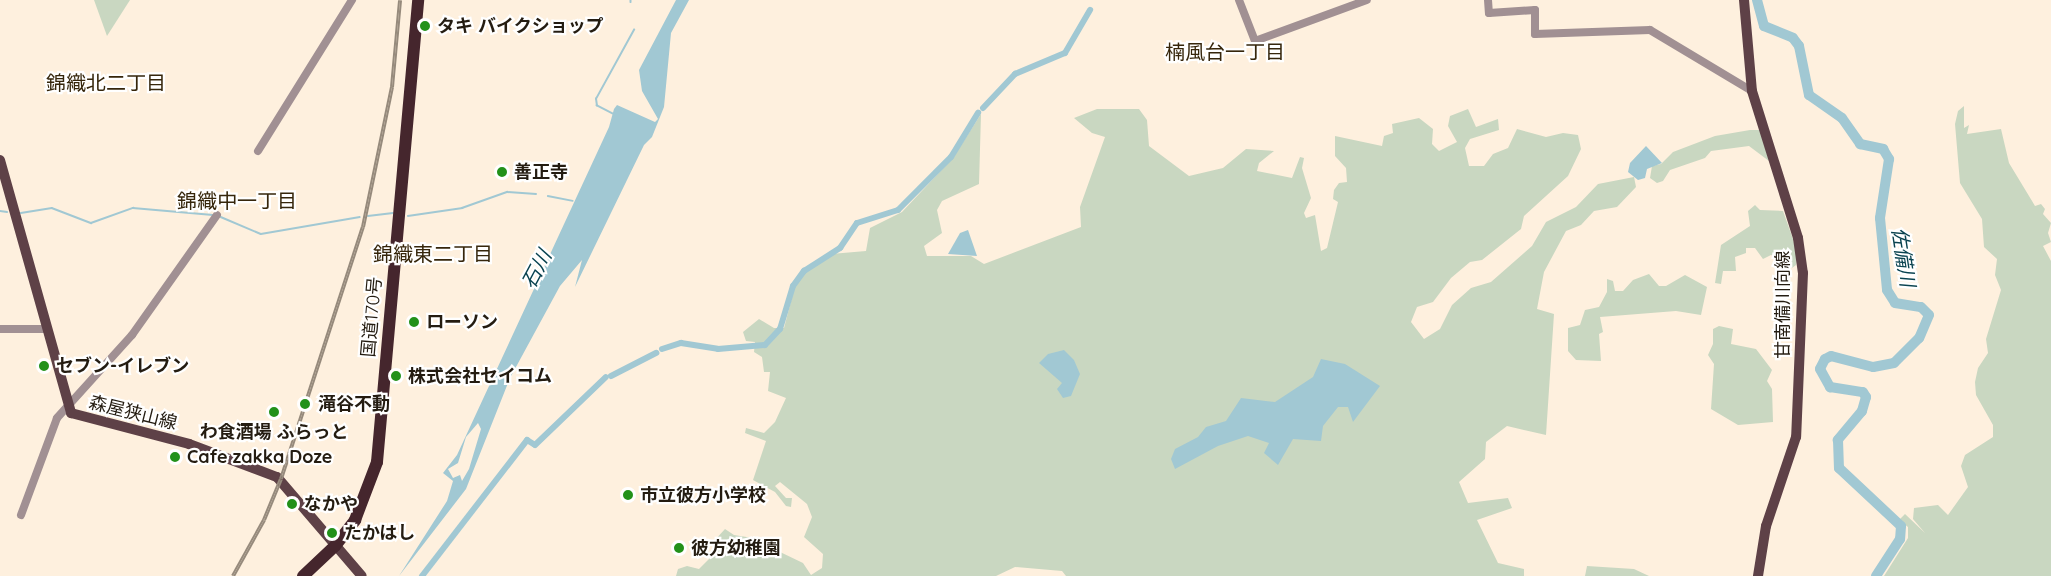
<!DOCTYPE html>
<html>
<head>
<meta charset="utf-8">
<style>
	body { margin:0 }
	#map { position:relative; width:2051px; height:576px; overflow:hidden; background:#fef0de; font-family:Quicksand,"Noto Sans JP",sans-serif }
	div>[style] { position:absolute }
	[style*='--x'] { left:calc(var(--x)*1px); top:calc(var(--y)*1px); width:calc(var(--w)*1px); rotate:calc(var(--a)*1deg) }
	.green>* { inset:0; background:#c9d7c1 }
	.water>* { inset:0; background:#a1c8d3 }
	.stream>* { height:1.5px; margin:-0.75px; padding:0 0.75px; transform-origin:0.75px; border-radius:0.75px; background:#a1c8d3 }
	.canal>* { height:6px; margin:-3px; padding:0 3px; transform-origin:3px; border-radius:3px; background:#a1c8d3 }
	.river>* { height:10px; margin:-5px; padding:0 5px; transform-origin:5px; border-radius:5px; background:#a1c8d3 }
	.minor>* { height:8px; margin:-4px; padding:0 4px; transform-origin:4px; border-radius:4px; background:#a19093 }
	.major>* { height:10px; margin:-5px; padding:0 5px; transform-origin:5px; border-radius:5px; background:#5e4147 }
	.highway>* { height:12px; margin:-6px; padding:0 6px; transform-origin:6px; border-radius:6px; background:#45262d }
	.rail>* { height:4px; margin-top:-2px; transform-origin:0; background:repeating-linear-gradient(90deg,#fff 0 4.5px,#968a7c 0 9px); box-sizing:border-box; border-block:2px solid #968a7c }
	.dots>* { width:16px; height:16px; translate:-50% -50%; box-sizing:border-box; border:3px solid #fff; border-radius:50% }
	span { translate:-50% -50%; white-space:nowrap; text-align:center; line-height:1.15; -webkit-text-stroke:4.5px #fff; paint-order:stroke }
	.poi-label { font-size:18px; color:#241c11; font-weight:700 }
	.left { translate:0 -50%; text-align:left }
	.street-label { font-size:18px; color:#241c11 }
	.neighbourhood-label { font-size:20px; color:#36260b }
	.water-label { font-size:20px; color:#0a4350; font-style:italic }
</style>
</head>
<body>
<div id="map">
	<div class="green">
		<div style="clip-path:polygon(94px 0,130px 0,107px 36px)"></div>
		<div style="clip-path:polygon(1964px 106px,1964px 128px,1969px 125px,1967px 134px,2001px 129px,2009px 163px,2035px 206px,2041px 204px,2045px 209px,2043px 214px,2051px 223px,2048px 233px,2051px 242px,2043px 246px,2051px 261px,2051px 576px,1884px 576px,1908px 538px,1908px 527px,1899px 520px,1905px 514px,1925px 533px,1913px 519px,1914px 508px,1938px 505px,1948px 515px,1968px 487px,1961px 466px,1965px 455px,1993px 437px,1993px 425px,1976px 395px,1975px 382px,1978px 368px,1988px 353px,1986px 339px,2001px 290px,1995px 275px,1997px 259px,1984px 247px,1982px 219px,1960px 183px,1955px 124px,1958px 111px)"></div>
		<div style="clip-path:polygon(1097px 109px,1139px 109px,1147px 120px,1149px 146px,1189px 176px,1223px 168px,1246px 149px,1274px 151px,1259px 163px,1257px 171px,1292px 178px,1300px 157px,1304px 158px,1302px 168px,1311px 198px,1304px 213px,1306px 218px,1315px 215px,1321px 251px,1327px 248px,1338px 202px,1333px 199px,1334px 190px,1339px 183px,1347px 182px,1346px 168px,1335px 156px,1335px 136px,1382px 146px,1384px 136px,1393px 133px,1392px 124px,1419px 118px,1433px 129px,1432px 144px,1439px 151px,1457px 142px,1448px 126px,1450px 116px,1468px 109px,1476px 127px,1498px 119px,1499px 130px,1470px 139px,1465px 148px,1469px 166px,1484px 166px,1493px 154px,1508px 148px,1517px 129px,1546px 137px,1563px 133px,1578px 135px,1581px 149px,1568px 176px,1524px 216px,1521px 229px,1482px 260px,1470px 262px,1451px 278px,1433px 302px,1417px 307px,1411px 322px,1424px 339px,1440px 329px,1452px 305px,1471px 288px,1491px 282px,1532px 246px,1546px 222px,1576px 207px,1598px 184px,1634px 177px,1636px 187px,1617px 207px,1594px 211px,1581px 225px,1566px 231px,1544px 272px,1537px 309px,1554px 314px,1546px 435px,1507px 426px,1486px 442px,1485px 459px,1459px 482px,1468px 503px,1508px 498px,1512px 508px,1477px 520px,1498px 563px,1524px 569px,1524px 576px,1066px 576px,1062px 571px,1015px 567px,996px 576px,676px 576px,678px 569px,687px 566px,699px 569px,715px 553px,714px 541px,725px 529px,734px 535px,778px 542px,778px 551px,803px 563px,811px 575px,822px 568px,823px 554px,804px 537px,812px 517px,807px 504px,780px 482px,775px 486px,786px 498px,792px 498px,791px 507px,786px 506px,775px 492px,753px 480px,766px 441px,745px 433px,746px 428px,764px 433px,775px 422px,786px 398px,768px 391px,770px 372px,764px 372px,762px 357px,754px 352px,755px 342px,746px 341px,743px 332px,759px 319px,774px 328px,784px 328px,795px 286px,806px 272px,831px 254px,866px 251px,870px 228px,902px 212px,953px 158px,981px 114px,979px 184px,942px 201px,937px 210px,942px 233px,924px 246px,927px 256px,971px 256px,984px 264px,1081px 227px,1080px 207px,1105px 137px,1092px 133px,1074px 118px)"></div>
		<div style="clip-path:polygon(1750px 130px,1760px 130px,1769px 161px,1749px 146px,1711px 151px,1705px 158px,1670px 170px,1663px 181px,1657px 183px,1650px 178px,1652px 166px,1661px 164px,1673px 152px,1715px 136px)"></div>
		<div style="clip-path:polygon(1755px 205px,1760px 210px,1783px 211px,1798px 253px,1796px 265px,1792px 268px,1788px 261px,1771px 255px,1763px 259px,1755px 248px,1746px 248px,1746px 253px,1735px 257px,1736px 271px,1723px 271px,1721px 284px,1715px 283px,1721px 245px,1750px 226px,1748px 211px)"></div>
		<div style="clip-path:polygon(1649px 274px,1659px 286px,1666px 286px,1685px 275px,1707px 287px,1701px 315px,1676px 311px,1600px 317px,1603px 332px,1599px 334px,1601px 361px,1576px 360px,1568px 351px,1568px 328px,1580px 325px,1585px 310px,1599px 307px,1607px 292px,1607px 279px,1613px 281px,1615px 291px,1623px 291px,1633px 280px)"></div>
		<div style="clip-path:polygon(1719px 326px,1733px 329px,1731px 344px,1756px 349px,1772px 370px,1767px 381px,1772px 389px,1773px 422px,1738px 425px,1711px 409px,1714px 364px,1708px 355px,1713px 344px,1713px 329px)"></div>
		<div style="clip-path:polygon(1587px 566px,1634px 569px,1649px 576px,1585px 576px)"></div>
	</div>
	<div class="water">
		<div style="clip-path:polygon(evenodd,676px 0,689px 0,671px 33px,664px 107px,652px 137px,644px 145px,575px 287px,582px 260px,560px 286px,510px 378px,466px 489px,399px 576px,447px 501px,453px 481px,443px 473px,457px 455px,609px 127px,614px 109px,617px 105px,655px 122px,658px 119px,642px 91px,639px 70px,676px 0,478px 423px,481px 429px,469px 469px,462px 481px,460px 475px,453px 478px,448px 469px,458px 463px,466px 437px,478px 423px)"></div>
		<div style="clip-path:polygon(1646px 146px,1662px 163px,1647px 169px,1645px 178px,1638px 180px,1628px 172px,1630px 163px)"></div>
		<div style="clip-path:polygon(968px 230px,977px 256px,948px 254px,960px 233px)"></div>
		<div style="clip-path:polygon(1064px 350px,1074px 360px,1080px 374px,1071px 396px,1063px 398px,1057px 389px,1062px 383px,1039px 363px,1048px 354px)"></div>
		<div style="clip-path:polygon(1321px 359px,1345px 364px,1380px 386px,1353px 422px,1348px 407px,1338px 407px,1323px 426px,1321px 441px,1293px 439px,1278px 465px,1264px 453px,1269px 443px,1248px 436px,1218px 446px,1175px 469px,1171px 459px,1175px 449px,1198px 437px,1206px 427px,1226px 421px,1241px 398px,1275px 402px,1313px 377px)"></div>
	</div>
	<div class="stream">
		<div style="--x:631;--y:0;--w:2;--a:90"></div>
		<div style="--x:613;--y:114;--w:18;--a:-153"></div>
		<div style="--x:597;--y:106;--w:7;--a:-98"></div>
		<div style="--x:596;--y:99;--w:79;--a:-61.2"></div>
		<div style="--x:548;--y:196;--w:25;--a:11"></div>
		<div style="--x:0;--y:211;--w:7;--a:8"></div>
		<div style="--x:21;--y:213;--w:31;--a:-9"></div>
		<div style="--x:52;--y:208;--w:42;--a:21"></div>
		<div style="--x:91;--y:223;--w:45;--a:-19.7"></div>
		<div style="--x:133;--y:208;--w:80;--a:5"></div>
		<div style="--x:368;--y:216;--w:25;--a:-7"></div>
		<div style="--x:408;--y:216;--w:55;--a:-8.4"></div>
		<div style="--x:462;--y:208;--w:48;--a:-19.6"></div>
		<div style="--x:507;--y:192;--w:29;--a:4"></div>
		<div style="--x:221;--y:217;--w:43;--a:23"></div>
		<div style="--x:261;--y:234;--w:100;--a:-9.7"></div>
	</div>
	<div class="canal">
		<div style="--x:983;--y:108;--w:47;--a:-46.7"></div>
		<div style="--x:1015;--y:74;--w:54;--a:-22.8"></div>
		<div style="--x:1065;--y:53;--w:50;--a:-59.8"></div>
		<div style="--x:662;--y:349;--w:20;--a:-18"></div>
		<div style="--x:681;--y:343;--w:37;--a:9"></div>
		<div style="--x:718;--y:349;--w:47;--a:-4.9"></div>
		<div style="--x:765;--y:345;--w:22;--a:-47"></div>
		<div style="--x:780;--y:329;--w:45;--a:-73.2"></div>
		<div style="--x:793;--y:286;--w:19;--a:-54"></div>
		<div style="--x:804;--y:271;--w:43;--a:-32.6"></div>
		<div style="--x:840;--y:248;--w:30;--a:-56"></div>
		<div style="--x:857;--y:223;--w:43;--a:-17.6"></div>
		<div style="--x:898;--y:210;--w:75;--a:-45"></div>
		<div style="--x:951;--y:157;--w:52;--a:-58.5"></div>
		<div style="--x:611;--y:376;--w:51;--a:-27.1"></div>
		<div style="--x:422;--y:576;--w:172;--a:-52.3"></div>
		<div style="--x:527;--y:440;--w:9;--a:32"></div>
		<div style="--x:535;--y:445;--w:98;--a:-43.8"></div>
	</div>
	<div class="river">
		<div style="--x:1757;--y:0;--w:27;--a:75"></div>
		<div style="--x:1764;--y:26;--w:31;--a:22"></div>
		<div style="--x:1793;--y:38;--w:10;--a:53"></div>
		<div style="--x:1799;--y:46;--w:50;--a:78.5"></div>
		<div style="--x:1809;--y:95;--w:40;--a:34.9"></div>
		<div style="--x:1842;--y:118;--w:32;--a:55"></div>
		<div style="--x:1860;--y:144;--w:24;--a:12"></div>
		<div style="--x:1883;--y:149;--w:12;--a:59"></div>
		<div style="--x:1889;--y:159;--w:60;--a:98.7"></div>
		<div style="--x:1880;--y:218;--w:72;--a:84.4"></div>
		<div style="--x:1887;--y:290;--w:15;--a:58"></div>
		<div style="--x:1895;--y:303;--w:26;--a:9"></div>
		<div style="--x:1921;--y:307;--w:11;--a:45"></div>
		<div style="--x:1929;--y:315;--w:25;--a:113"></div>
		<div style="--x:1919;--y:338;--w:35;--a:135"></div>
		<div style="--x:1894;--y:363;--w:21;--a:169"></div>
		<div style="--x:1873;--y:367;--w:43;--a:-165.3"></div>
		<div style="--x:1831;--y:356;--w:7;--a:153"></div>
		<div style="--x:1825;--y:359;--w:11;--a:117"></div>
		<div style="--x:1820;--y:369;--w:21;--a:61"></div>
		<div style="--x:1830;--y:387;--w:33;--a:9"></div>
		<div style="--x:1863;--y:392;--w:6;--a:59"></div>
		<div style="--x:1866;--y:397;--w:15;--a:106"></div>
		<div style="--x:1862;--y:411;--w:38;--a:130"></div>
		<div style="--x:1838;--y:440;--w:28;--a:88"></div>
		<div style="--x:1839;--y:468;--w:85;--a:43.1"></div>
		<div style="--x:1901;--y:526;--w:13;--a:94"></div>
		<div style="--x:1900;--y:539;--w:44;--a:123"></div>
	</div>
	<div class="minor">
		<div style="--x:1239;--y:0;--w:44;--a:68.7"></div>
		<div style="--x:1255;--y:41;--w:119;--a:-20.1"></div>
		<div style="--x:1488;--y:0;--w:13;--a:86"></div>
		<div style="--x:1489;--y:13;--w:46;--a:-3.7"></div>
		<div style="--x:1535;--y:10;--w:24;--a:90"></div>
		<div style="--x:1535;--y:34;--w:115;--a:-2"></div>
		<div style="--x:1650;--y:30;--w:119;--a:30.9"></div>
		<div style="--x:258;--y:151;--w:178;--a:-58.1"></div>
		<div style="--x:0;--y:329;--w:46;--a:0"></div>
		<div style="--x:21;--y:515;--w:103;--a:-69.6"></div>
		<div style="--x:57;--y:418;--w:112;--a:-47.9"></div>
		<div style="--x:132;--y:335;--w:147;--a:-54.7"></div>
	</div>
	<div class="major">
		<div style="--x:1744;--y:0;--w:91;--a:85"></div>
		<div style="--x:1752;--y:91;--w:154;--a:72.6"></div>
		<div style="--x:1798;--y:238;--w:35;--a:82"></div>
		<div style="--x:1803;--y:273;--w:164;--a:92.4"></div>
		<div style="--x:1796;--y:437;--w:94;--a:108.6"></div>
		<div style="--x:1766;--y:526;--w:51;--a:99.1"></div>
		<div style="--x:0;--y:160;--w:263;--a:74.3"></div>
		<div style="--x:71;--y:413;--w:122;--a:14.7"></div>
		<div style="--x:189;--y:444;--w:94;--a:20.6"></div>
		<div style="--x:277;--y:477;--w:130;--a:49.4"></div>
	</div>
	<div class="highway">
		<div style="--x:303;--y:576;--w:44;--a:-43.2"></div>
		<div style="--x:335;--y:546;--w:33;--a:-52"></div>
		<div style="--x:355;--y:520;--w:62;--a:-69.2"></div>
		<div style="--x:377;--y:462;--w:464;--a:-84.9"></div>
	</div>
	<div class="rail">
		<div style="--x:233;--y:576;--w:64;--a:-61"></div>
		<div style="--x:264;--y:520;--w:44;--a:-67.5"></div>
		<div style="--x:281;--y:479;--w:265;--a:-72"></div>
		<div style="--x:363;--y:227;--w:143;--a:-78.3"></div>
		<div style="--x:392;--y:87;--w:87;--a:-84.7"></div>
	</div>
	<div class="dots">
		<div style="left:425px;top:26px;background:#22911a"></div>
		<div style="left:502px;top:172px;background:#22911a"></div>
		<div style="left:414px;top:322px;background:#22911a"></div>
		<div style="left:44px;top:366px;background:#22911a"></div>
		<div style="left:396px;top:376px;background:#22911a"></div>
		<div style="left:305px;top:404px;background:#22911a"></div>
		<div style="left:274px;top:412px;background:#22911a"></div>
		<div style="left:175px;top:457px;background:#22911a"></div>
		<div style="left:628px;top:495px;background:#22911a"></div>
		<div style="left:292px;top:504px;background:#22911a"></div>
		<div style="left:332px;top:533px;background:#22911a"></div>
		<div style="left:679px;top:548px;background:#22911a"></div>
	</div>
	<div class="poi-label">
		<span class="left" style="left:437px;top:26px">タキ バイクショップ</span>
		<span class="left" style="left:514px;top:172px">善正寺</span>
		<span class="left" style="left:426px;top:322px">ローソン</span>
		<span class="left" style="left:56px;top:366px">セブン-イレブン</span>
		<span class="left" style="left:408px;top:376px">株式会社セイコム</span>
		<span class="left" style="left:318px;top:404px">滝谷不動</span>
		<span style="left:274px;top:432px">わ食酒場 ふらっと</span>
		<span class="left" style="left:187px;top:457px">Cafe zakka Doze</span>
		<span class="left" style="left:640px;top:495px">市立彼方小学校</span>
		<span class="left" style="left:304px;top:504px">なかや</span>
		<span class="left" style="left:344px;top:533px">たかはし</span>
		<span class="left" style="left:691px;top:548px">彼方幼稚園</span>
	</div>
	<div class="street-label">
		<span style="left:1783px;top:305px;rotate:-90deg">甘南備川向線</span>
		<span style="left:372px;top:317px;rotate:-85deg">国道170号</span>
		<span style="left:133px;top:413px;rotate:14deg">森屋狭山線</span>
	</div>
	<div class="neighbourhood-label">
		<span style="left:1225px;top:51px">楠風台一丁目</span>
		<span style="left:106px;top:82px">錦織北二丁目</span>
		<span style="left:237px;top:200px">錦織中一丁目</span>
		<span style="left:433px;top:253px">錦織東二丁目</span>
	</div>
	<div class="water-label">
		<span style="left:1904px;top:257px;rotate:81deg">佐備川</span>
		<span style="left:536px;top:269px;rotate:-62deg">石川</span>
	</div>
</div>
</body>
</html>
